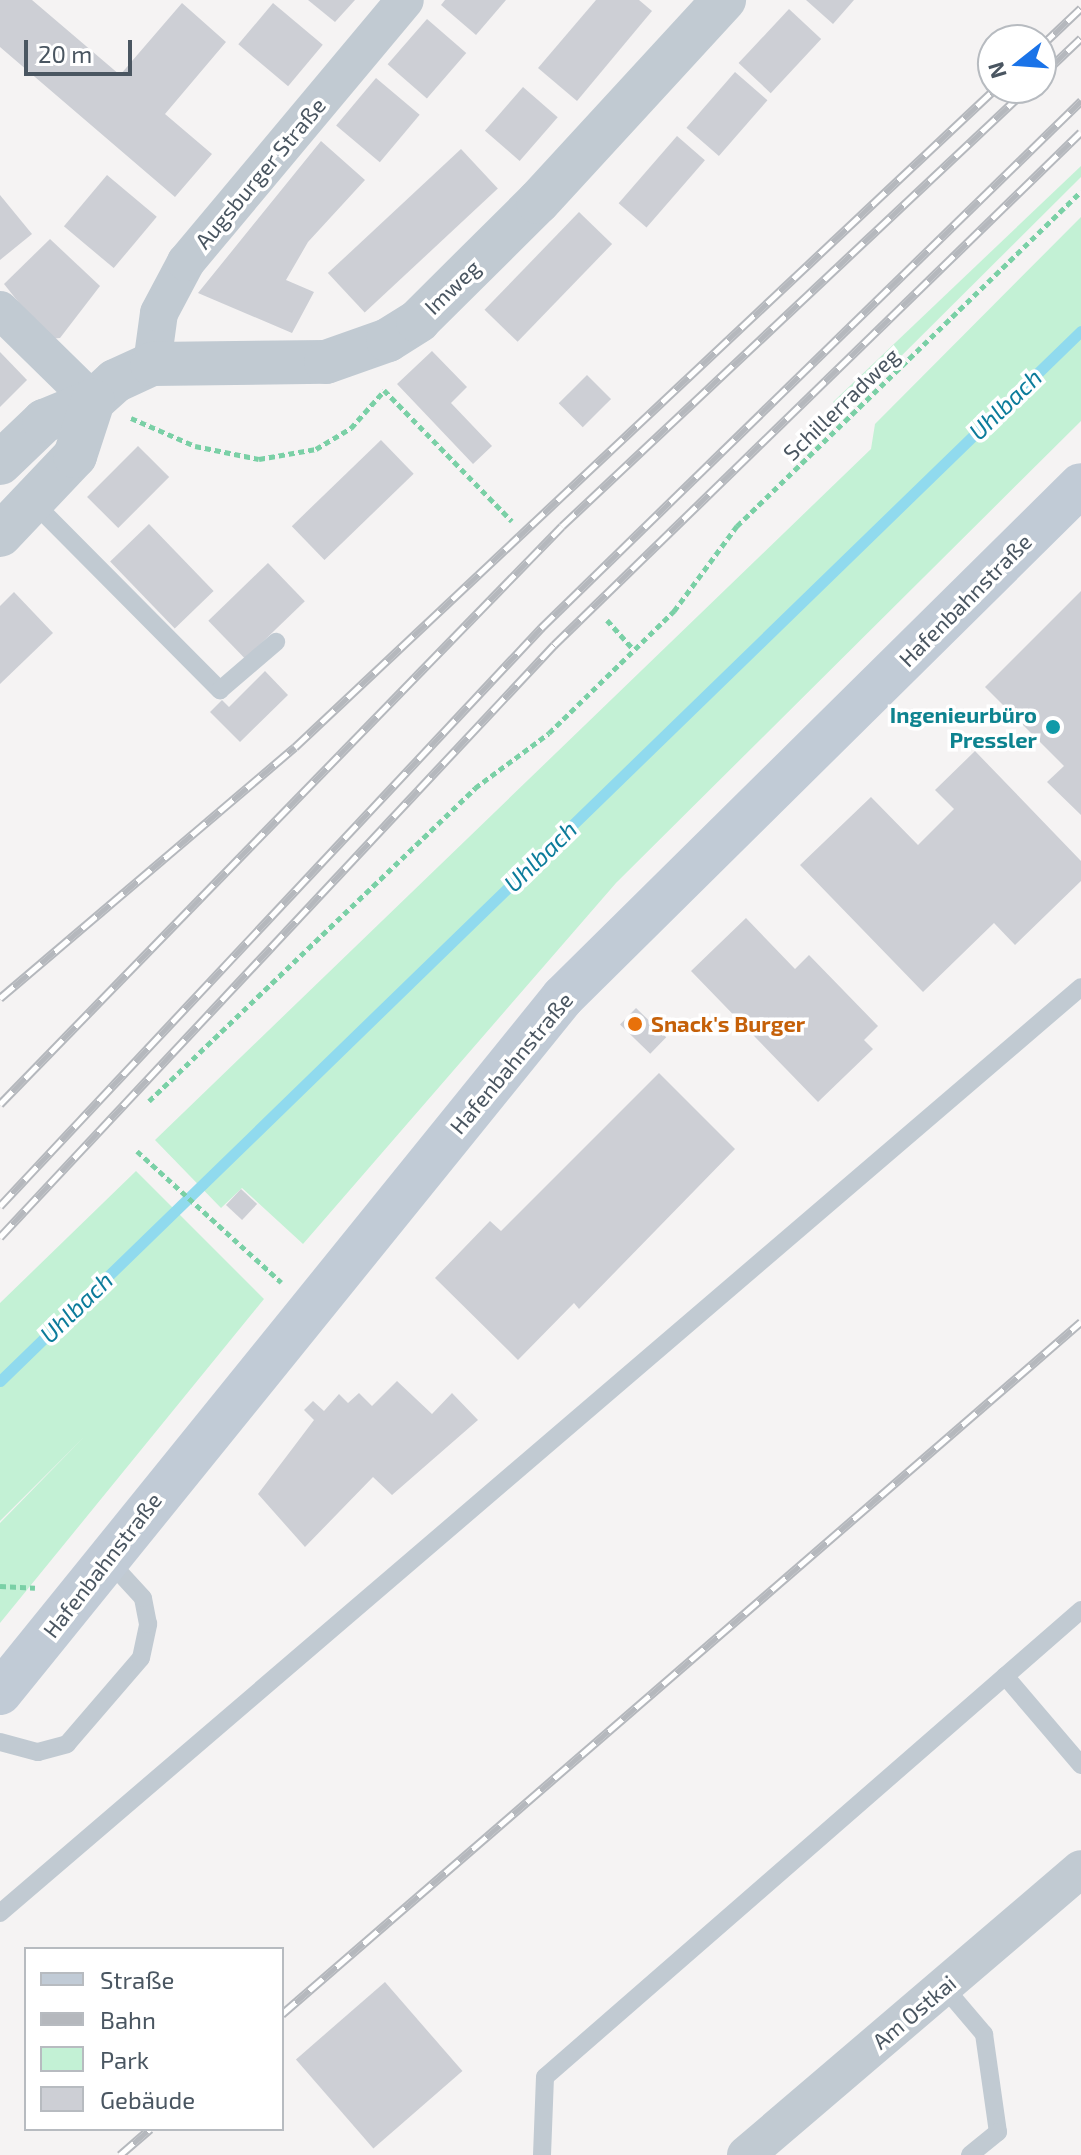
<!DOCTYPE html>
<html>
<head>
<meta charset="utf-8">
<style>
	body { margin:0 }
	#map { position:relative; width:1081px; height:2155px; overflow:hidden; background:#f5f3f3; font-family:"Exo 2",sans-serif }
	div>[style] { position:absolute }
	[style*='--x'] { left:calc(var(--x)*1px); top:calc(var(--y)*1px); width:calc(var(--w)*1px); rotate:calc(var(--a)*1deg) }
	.green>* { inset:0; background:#c3f1d5 }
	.stream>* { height:11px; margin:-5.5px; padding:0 5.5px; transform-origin:5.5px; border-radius:5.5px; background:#90daee }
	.building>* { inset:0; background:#cdcfd5; transform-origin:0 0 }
	.path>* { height:5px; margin-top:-2.5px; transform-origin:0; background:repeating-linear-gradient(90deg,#7ad0a6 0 6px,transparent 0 10px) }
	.service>* { height:18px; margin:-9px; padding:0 9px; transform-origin:9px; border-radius:9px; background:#c1cad2 }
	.minor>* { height:38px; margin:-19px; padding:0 19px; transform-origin:19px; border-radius:19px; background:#c1cad2 }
	.tertiary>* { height:44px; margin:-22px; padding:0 22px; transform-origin:22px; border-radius:22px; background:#c1cad2 }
	.secondary>* { height:44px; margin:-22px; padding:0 22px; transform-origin:22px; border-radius:22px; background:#c1cbd6 }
	.rail>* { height:9px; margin-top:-4.5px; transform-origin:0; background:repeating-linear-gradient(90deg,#fff 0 18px,#b5b8bd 0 36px); box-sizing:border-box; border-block:2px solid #b5b8bd }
	.dots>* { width:22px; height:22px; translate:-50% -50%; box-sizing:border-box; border:4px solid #fff; border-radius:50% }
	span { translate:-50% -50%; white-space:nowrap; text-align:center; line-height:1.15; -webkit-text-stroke:7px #fff; paint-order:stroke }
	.street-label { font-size:22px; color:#4a5661 }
	.culture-label { font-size:22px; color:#0d838f; font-weight:700 }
	.right { translate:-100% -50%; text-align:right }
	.food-label { font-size:22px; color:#c56008; font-weight:700 }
	.left { translate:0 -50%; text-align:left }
	.water-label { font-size:24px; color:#0c7c9b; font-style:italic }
	.legend { position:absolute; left:24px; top:1947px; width:260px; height:184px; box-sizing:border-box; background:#fff; border:2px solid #b7bbc0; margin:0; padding:10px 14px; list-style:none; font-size:24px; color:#4a5661 }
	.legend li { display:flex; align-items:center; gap:16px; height:40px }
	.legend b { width:40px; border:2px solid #b7bbc0 }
	.north { position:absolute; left:977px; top:24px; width:80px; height:80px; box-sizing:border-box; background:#fff; border:2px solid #b7bbc0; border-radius:50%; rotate:253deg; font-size:22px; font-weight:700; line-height:32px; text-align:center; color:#4a5661 }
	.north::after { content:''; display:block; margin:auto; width:28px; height:36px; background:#1a73e8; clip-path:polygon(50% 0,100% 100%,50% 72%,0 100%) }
	.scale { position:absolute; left:24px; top:40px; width:108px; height:36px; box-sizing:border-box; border:4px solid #4a5661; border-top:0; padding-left:10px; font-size:24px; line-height:28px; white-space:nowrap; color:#4a5661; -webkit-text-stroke:6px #fff; paint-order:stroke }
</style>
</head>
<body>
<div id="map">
	<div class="green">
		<div style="clip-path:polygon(1081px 166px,1081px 177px,844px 413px,833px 402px)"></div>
		<div style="clip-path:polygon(1081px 217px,1081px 421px,616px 883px,303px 1244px,242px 1188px,221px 1208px,155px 1140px,871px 449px,875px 424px)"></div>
		<div style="clip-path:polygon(136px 1171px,264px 1299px,0 1623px,0 1523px,84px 1437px,0 1521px,0 1303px)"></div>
	</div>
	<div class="stream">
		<div style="--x:0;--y:1381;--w:1507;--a:-44.17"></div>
	</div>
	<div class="building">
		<div style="clip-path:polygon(0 0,32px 0,120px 75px,182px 3px,226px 42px,165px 114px,212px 154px,175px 197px,0 47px)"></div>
		<div style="clip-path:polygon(308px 0,355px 0,335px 22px)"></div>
		<div style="clip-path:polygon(445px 0,506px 0,476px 35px,441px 5px)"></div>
		<div style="clip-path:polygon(596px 0,639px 0,652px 11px,577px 101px,538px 68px)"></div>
		<div style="clip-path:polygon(806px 0,854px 0,833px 24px)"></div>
		<div style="left:273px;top:3px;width:65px;height:54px;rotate:40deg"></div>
		<div style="left:789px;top:9px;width:44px;height:74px;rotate:43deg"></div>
		<div style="left:427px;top:19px;width:52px;height:60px;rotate:41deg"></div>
		<div style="left:735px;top:72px;width:43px;height:74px;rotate:41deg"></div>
		<div style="left:376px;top:78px;width:57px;height:62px;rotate:40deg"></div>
		<div style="left:523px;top:87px;width:46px;height:58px;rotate:41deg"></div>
		<div style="left:677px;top:136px;width:37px;height:89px;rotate:41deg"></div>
		<div style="clip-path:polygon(321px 141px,365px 180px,308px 242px,286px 280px,314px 292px,292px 333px,198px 293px)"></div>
		<div style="left:461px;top:149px;width:54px;height:182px;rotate:47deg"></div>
		<div style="left:107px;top:175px;width:65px;height:67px;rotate:40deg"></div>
		<div style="clip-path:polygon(0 195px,32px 234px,0 260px)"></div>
		<div style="left:579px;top:212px;width:46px;height:136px;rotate:44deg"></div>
		<div style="clip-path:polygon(50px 239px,100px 286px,60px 338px,48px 339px,4px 284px)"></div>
		<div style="clip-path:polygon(432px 351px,467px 387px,451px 403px,492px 446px,473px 464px,397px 384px)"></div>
		<div style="clip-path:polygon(0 352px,27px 380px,0 407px)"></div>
		<div style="left:587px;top:375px;width:34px;height:40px;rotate:45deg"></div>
		<div style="left:381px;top:440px;width:47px;height:124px;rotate:46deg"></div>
		<div style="left:138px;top:446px;width:44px;height:72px;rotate:45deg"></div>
		<div style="left:149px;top:524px;width:93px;height:54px;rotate:46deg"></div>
		<div style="left:268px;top:563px;width:53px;height:83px;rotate:46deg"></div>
		<div style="clip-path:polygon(1081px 591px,1081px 815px,1047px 782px,1064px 766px,985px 687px)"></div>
		<div style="clip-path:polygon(14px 592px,53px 633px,0 684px,0 606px)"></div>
		<div style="clip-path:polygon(265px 671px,288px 695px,240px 742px,210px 712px,222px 700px,229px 707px)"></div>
		<div style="clip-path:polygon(975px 751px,1081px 861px,1081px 881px,1015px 945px,994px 923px,923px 992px,800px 865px,871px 797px,918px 845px,954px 809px,935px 790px)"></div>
		<div style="clip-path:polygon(746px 918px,795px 969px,809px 955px,878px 1026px,864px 1040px,873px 1049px,818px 1102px,691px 971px)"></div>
		<div style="left:636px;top:1008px;width:42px;height:23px;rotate:44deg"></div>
		<div style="clip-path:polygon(659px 1073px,735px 1149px,579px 1309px,574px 1303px,518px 1360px,435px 1278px,490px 1221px,501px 1231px)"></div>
		<div style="left:241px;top:1189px;width:22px;height:22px;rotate:43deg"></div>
		<div style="clip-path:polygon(397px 1381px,432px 1414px,452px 1393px,478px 1420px,392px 1495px,373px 1477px,305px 1547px,258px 1494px,314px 1420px,304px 1410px,313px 1401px,324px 1411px,339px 1394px,348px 1403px,359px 1393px,372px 1406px)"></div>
		<div style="left:385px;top:1982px;width:118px;height:118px;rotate:49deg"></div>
	</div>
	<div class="path">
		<div style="--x:384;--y:390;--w:183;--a:45.7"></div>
		<div style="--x:131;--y:418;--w:70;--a:23.6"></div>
		<div style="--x:195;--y:446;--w:65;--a:11.5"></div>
		<div style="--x:259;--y:459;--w:58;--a:-10"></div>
		<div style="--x:316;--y:449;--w:41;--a:-31"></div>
		<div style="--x:351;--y:428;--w:50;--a:-48.3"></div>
		<div style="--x:607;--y:620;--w:39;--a:48"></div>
		<div style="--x:149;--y:1101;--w:452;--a:-43.8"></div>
		<div style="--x:475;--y:788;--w:92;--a:-36.6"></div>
		<div style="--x:549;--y:733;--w:175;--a:-44.3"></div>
		<div style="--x:674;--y:611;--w:106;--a:-53.5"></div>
		<div style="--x:737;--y:526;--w:480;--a:-44.2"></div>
		<div style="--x:137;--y:1151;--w:195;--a:42.3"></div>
		<div style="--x:0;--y:1586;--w:35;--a:3"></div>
	</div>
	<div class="service">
		<div style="--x:32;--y:501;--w:267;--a:45.2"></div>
		<div style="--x:220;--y:690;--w:74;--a:-40.6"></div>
		<div style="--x:1005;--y:1676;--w:117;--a:49.5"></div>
		<div style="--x:0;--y:1742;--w:39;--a:15"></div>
		<div style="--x:38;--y:1752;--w:30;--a:-15"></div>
		<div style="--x:67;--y:1744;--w:113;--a:-49.3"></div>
		<div style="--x:141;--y:1658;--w:35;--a:-78"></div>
		<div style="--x:148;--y:1624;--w:26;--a:-101"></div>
		<div style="--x:143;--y:1598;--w:52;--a:-132.6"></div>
		<div style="--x:0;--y:1913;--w:1423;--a:-40.58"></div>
		<div style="--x:944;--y:1987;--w:62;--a:49.6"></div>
		<div style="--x:984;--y:2034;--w:99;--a:81.9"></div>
		<div style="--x:998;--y:2132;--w:36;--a:141"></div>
		<div style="--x:542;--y:2155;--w:78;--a:-87.8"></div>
		<div style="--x:545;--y:2077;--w:711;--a:-41.06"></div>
	</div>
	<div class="minor">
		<div style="--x:0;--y:310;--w:130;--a:44.4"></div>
		<div style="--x:152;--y:364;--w:51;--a:-82.2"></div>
		<div style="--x:159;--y:313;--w:58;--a:-62.1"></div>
		<div style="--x:186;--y:262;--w:341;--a:-50.1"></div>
		<div style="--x:746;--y:2155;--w:440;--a:-40.5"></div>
	</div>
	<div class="tertiary">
		<div style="--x:0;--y:463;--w:61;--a:-43.7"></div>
		<div style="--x:44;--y:421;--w:53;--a:-22.2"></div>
		<div style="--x:93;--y:401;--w:30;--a:-42"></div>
		<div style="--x:115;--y:381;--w:41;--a:-24.7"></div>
		<div style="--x:152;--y:364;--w:174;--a:-0.7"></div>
		<div style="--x:326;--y:362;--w:66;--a:-19.5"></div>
		<div style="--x:388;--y:340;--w:36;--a:-32"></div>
		<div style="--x:418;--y:321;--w:169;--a:-44.8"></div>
		<div style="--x:538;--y:202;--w:275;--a:-47.4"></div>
		<div style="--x:0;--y:535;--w:109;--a:-46.5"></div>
		<div style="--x:75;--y:456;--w:58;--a:-71.9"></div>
	</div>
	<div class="secondary">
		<div style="--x:0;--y:1693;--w:895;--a:-51.03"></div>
		<div style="--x:563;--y:997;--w:728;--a:-44.67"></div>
	</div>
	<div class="rail">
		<div style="--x:1041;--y:46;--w:55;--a:-43.5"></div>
		<div style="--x:1041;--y:76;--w:55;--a:-43.5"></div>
		<div style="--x:0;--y:998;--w:387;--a:-40.4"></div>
		<div style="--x:295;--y:747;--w:962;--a:-43.23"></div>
		<div style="--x:0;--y:1104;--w:806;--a:-45.8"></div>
		<div style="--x:562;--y:526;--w:640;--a:-43.23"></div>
		<div style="--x:0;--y:1206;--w:792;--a:-46.89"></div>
		<div style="--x:541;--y:628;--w:755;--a:-44.3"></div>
		<div style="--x:0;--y:1237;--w:811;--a:-46.9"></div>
		<div style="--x:554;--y:645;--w:735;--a:-44.23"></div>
		<div style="--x:282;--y:2014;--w:1057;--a:-40.9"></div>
		<div style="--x:120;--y:2155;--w:40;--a:-41"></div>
	</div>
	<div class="dots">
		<div style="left:1053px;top:727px;background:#0f9aa8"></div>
		<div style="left:635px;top:1024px;background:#e8710a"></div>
	</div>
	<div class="street-label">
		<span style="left:260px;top:173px;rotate:-50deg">Augsburger Straße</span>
		<span style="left:452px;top:287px;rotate:-44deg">Imweg</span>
		<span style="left:841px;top:404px;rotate:-44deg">Schillerradweg</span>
		<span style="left:965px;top:600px;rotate:-45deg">Hafenbahnstraße</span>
		<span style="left:511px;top:1063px;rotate:-50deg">Hafenbahnstraße</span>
		<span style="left:102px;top:1565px;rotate:-52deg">Hafenbahnstraße</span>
		<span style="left:914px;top:2012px;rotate:-40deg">Am Ostkai</span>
	</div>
	<div class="culture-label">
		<span class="right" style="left:1037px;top:727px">Ingenieurbüro<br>Pressler</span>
	</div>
	<div class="food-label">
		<span class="left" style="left:651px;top:1024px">Snack's Burger</span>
	</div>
	<div class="water-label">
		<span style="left:1005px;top:404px;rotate:-44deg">Uhlbach</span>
		<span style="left:540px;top:856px;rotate:-44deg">Uhlbach</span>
		<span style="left:76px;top:1307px;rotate:-44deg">Uhlbach</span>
	</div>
	<ul class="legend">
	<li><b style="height:10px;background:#c1cbd6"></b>Straße</li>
	<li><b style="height:10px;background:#b5b8bd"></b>Bahn</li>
	<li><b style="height:22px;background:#c3f1d5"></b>Park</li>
	<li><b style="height:22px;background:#cdcfd5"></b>Gebäude</li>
	</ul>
	<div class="north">N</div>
	<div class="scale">20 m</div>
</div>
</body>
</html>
